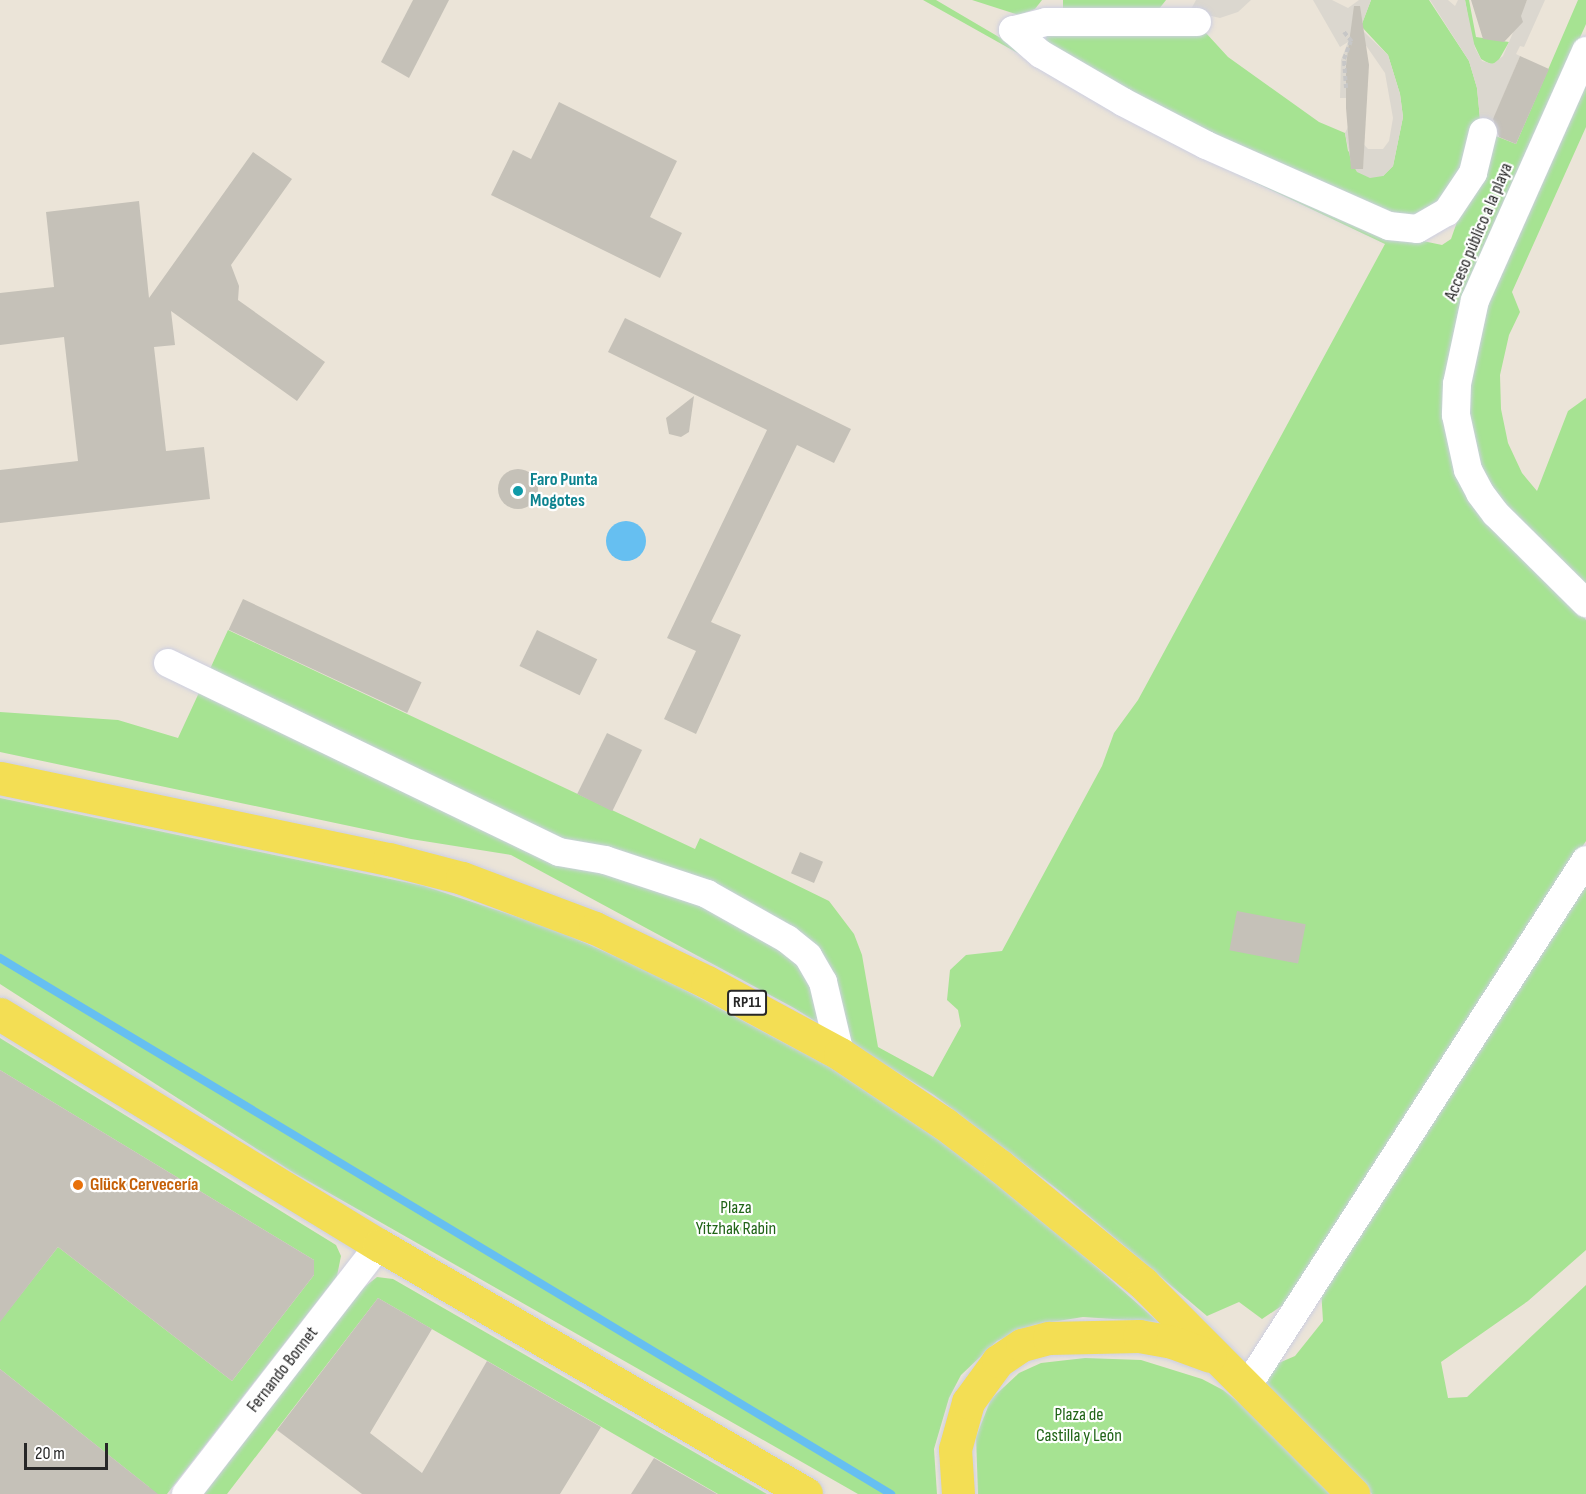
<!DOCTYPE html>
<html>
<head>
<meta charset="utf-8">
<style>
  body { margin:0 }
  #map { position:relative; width:1586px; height:1494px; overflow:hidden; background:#ebe4d8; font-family:"Sofia Sans Condensed",sans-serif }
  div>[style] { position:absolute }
  .green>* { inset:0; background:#a6e392 }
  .plaza>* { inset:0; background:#dbd7cf }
  .water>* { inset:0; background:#66bff1 }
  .round { border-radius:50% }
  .stream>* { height:8px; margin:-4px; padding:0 4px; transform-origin:4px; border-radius:4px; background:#66bff1 }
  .building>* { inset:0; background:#c5c1b8; transform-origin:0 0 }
  .path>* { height:4px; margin-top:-2px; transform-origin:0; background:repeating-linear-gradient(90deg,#c7c7c7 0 4.5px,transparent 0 7.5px) }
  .roads { filter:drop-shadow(0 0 2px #cdcfe1) drop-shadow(0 0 2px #cdcfe1) }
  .minor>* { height:28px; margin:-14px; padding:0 14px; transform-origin:14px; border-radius:14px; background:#fff }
  .major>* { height:33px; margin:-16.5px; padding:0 16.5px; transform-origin:16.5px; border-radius:16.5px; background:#f3de54 }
  .dots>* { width:16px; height:16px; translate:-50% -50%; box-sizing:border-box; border:3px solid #fff; border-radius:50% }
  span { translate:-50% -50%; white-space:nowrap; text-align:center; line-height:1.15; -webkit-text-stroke:4.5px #fff; paint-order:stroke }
  .shield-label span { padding:2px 4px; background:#fff; border:2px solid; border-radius:4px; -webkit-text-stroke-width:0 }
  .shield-label { font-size:16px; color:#272727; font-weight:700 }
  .street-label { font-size:18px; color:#272727 }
  .culture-label { font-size:18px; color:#0d838f; font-weight:700 }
  .left { translate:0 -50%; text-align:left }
  .food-label { font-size:18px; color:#c56008; font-weight:700 }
  .park-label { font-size:18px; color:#206417 }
  .scale { position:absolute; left:24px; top:1443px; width:84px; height:27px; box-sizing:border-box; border:3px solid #272727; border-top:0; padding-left:8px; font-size:18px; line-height:21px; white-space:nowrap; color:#272727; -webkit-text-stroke:4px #fff; paint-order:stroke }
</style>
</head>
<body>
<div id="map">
  <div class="green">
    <i style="clip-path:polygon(923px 0,936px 0,1004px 40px,1404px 237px,1442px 245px,1451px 239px,1488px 133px,1516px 144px,1578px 0,1586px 0,1586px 24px,1475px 275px,1450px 437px,1586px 620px,1586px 841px,1286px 1303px,1262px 1319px,1239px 1302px,1207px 1316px,1057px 1189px,934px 1095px,794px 1008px,511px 855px,411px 839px,0 752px,0 712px,118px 720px,178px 738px,228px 630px,695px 849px,700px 838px,829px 901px,854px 934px,862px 955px,878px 1047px,933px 1077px,961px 1026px,958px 1010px,947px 1000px,950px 970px,966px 955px,1002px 951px,1102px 766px,1114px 733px,1138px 700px,1385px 244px,1218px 165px)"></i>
    <i style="clip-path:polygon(972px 0,1042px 0,1035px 9px,1019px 15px)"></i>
    <i style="clip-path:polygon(1063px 0,1166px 0,1159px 9px,1063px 11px)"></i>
    <i style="clip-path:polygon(1371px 0,1429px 0,1469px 61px,1477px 88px,1480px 119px,1462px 181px,1413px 222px,1208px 140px,1045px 41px,1047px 31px,1206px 33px,1228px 57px,1319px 122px,1345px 133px,1348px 151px,1383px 176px,1393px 166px,1403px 117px,1400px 94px,1388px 55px,1361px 26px)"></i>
    <i style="clip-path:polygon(1465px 0,1469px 0,1476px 37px,1509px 42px,1497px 63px,1490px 64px,1481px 59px,1472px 40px)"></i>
    <i style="clip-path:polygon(1586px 75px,1586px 127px,1512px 292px,1520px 312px,1509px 335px,1500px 375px,1501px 409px,1508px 443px,1522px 473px,1537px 491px,1568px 411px,1586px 398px,1586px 592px,1485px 482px,1466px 412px,1480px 324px)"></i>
    <i style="clip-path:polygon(0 798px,424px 886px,551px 928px,651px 972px,845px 1075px,924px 1126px,1055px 1230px,1158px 1322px,1083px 1317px,1033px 1325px,997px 1341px,961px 1375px,949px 1398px,934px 1449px,937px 1494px,858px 1494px,294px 1173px,0 984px)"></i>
    <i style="clip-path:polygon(1586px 881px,1586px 1250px,1528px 1301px,1441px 1362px,1448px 1398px,1467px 1397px,1586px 1285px,1586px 1494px,1372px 1494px,1255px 1373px,1295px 1356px,1323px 1321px,1321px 1289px)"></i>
    <i style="clip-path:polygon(0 1038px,336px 1245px,341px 1256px,337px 1276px,167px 1494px,143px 1494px,149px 1487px,0 1369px,0 1321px,58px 1247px,232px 1381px,314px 1275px,314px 1260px,0 1070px)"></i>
    <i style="clip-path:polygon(377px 1277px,393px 1279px,767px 1494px,718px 1494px,378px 1298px,227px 1494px,204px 1494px,362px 1289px)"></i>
    <i style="clip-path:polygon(1085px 1358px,1141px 1360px,1202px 1379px,1223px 1390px,1246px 1408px,1330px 1494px,978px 1494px,976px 1437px,991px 1399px,1019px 1373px,1041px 1363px)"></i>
  </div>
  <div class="plaza">
    <i style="clip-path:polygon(1196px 0,1251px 0,1238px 12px,1220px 18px,1190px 11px)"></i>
    <i style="clip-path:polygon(1313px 0,1332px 0,1348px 8px,1359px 0,1371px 0,1362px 24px,1363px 31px,1388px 55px,1400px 94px,1403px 117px,1393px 166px,1383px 176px,1370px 178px,1357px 172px,1351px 162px,1345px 133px,1348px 127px,1368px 149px,1383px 149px,1389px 141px,1393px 118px,1385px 73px,1365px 44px,1346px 65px,1346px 98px,1340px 98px,1341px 60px,1348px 42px,1340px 47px)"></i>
    <i style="clip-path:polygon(1430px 0,1448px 0,1455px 6px,1458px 0,1465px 0,1475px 48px,1482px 61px,1493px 64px,1503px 56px,1527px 0,1545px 0,1524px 47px,1520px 46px,1516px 54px,1520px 56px,1488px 133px,1480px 119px,1477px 88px,1469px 61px)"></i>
  </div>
  <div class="water">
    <i class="round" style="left:606px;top:521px;width:40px;height:40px"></i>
  </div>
  <div class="stream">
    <i style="left:0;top:958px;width:1040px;rotate:31.03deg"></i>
  </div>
  <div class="building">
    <i style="clip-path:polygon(413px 0,449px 0,409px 78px,381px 62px)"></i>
    <i style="clip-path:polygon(1471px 0,1527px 0,1521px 16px,1523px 22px,1504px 42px,1483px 39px)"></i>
    <i style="clip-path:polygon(1354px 6px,1360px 6px,1369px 65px,1363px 169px,1351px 169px,1346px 108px,1346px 65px)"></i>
    <i style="clip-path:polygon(1520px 56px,1549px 69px,1516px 144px,1499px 137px,1493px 119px)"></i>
    <i style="clip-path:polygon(559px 102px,677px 161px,650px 217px,682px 233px,660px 278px,491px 195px,513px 150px,531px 159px)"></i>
    <i style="clip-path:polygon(253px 152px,292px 179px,231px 265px,239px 286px,238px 300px,325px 362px,297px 401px,171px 311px,175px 345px,154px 347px,166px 451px,204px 447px,210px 499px,0 523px,0 470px,78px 461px,64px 337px,0 345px,0 293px,54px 287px,46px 212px,139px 201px,149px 298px)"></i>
    <i style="clip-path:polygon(625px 318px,851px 429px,834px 463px,797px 445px,711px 622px,741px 635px,696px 734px,664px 719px,696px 651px,667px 638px,767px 430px,608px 352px)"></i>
    <i style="clip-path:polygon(694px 396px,689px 432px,681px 437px,669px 434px,666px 418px)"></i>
    <i class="round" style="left:498px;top:469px;width:40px;height:40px"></i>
    <i style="left:243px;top:599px;width:197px;height:34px;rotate:25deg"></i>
    <i style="left:537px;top:630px;width:67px;height:40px;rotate:26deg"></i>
    <i style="left:607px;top:733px;width:39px;height:68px;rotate:26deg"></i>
    <i style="left:800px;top:852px;width:25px;height:23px;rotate:23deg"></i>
    <i style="left:1237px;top:911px;width:70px;height:40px;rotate:11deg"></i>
    <i style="clip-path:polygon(0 1070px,314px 1260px,314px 1275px,232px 1381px,58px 1247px,0 1322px)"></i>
    <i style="clip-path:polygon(378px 1298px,432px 1329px,370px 1433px,422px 1473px,487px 1361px,601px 1427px,560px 1494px,362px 1494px,277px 1430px)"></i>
    <i style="clip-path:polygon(0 1369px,158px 1494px,0 1494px)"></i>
    <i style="clip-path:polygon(654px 1458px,717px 1494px,631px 1494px)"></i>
  </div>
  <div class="path">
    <i style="left:1344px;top:32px;width:14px;rotate:51deg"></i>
    <i style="left:1346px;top:88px;width:29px;rotate:-94deg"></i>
    <i style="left:1344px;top:59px;width:19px;rotate:-69deg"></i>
  </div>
  <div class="roads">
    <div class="minor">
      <i style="left:1197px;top:22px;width:151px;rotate:180deg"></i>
      <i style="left:1046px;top:22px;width:34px;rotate:166deg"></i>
      <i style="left:1013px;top:30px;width:37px;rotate:41deg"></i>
      <i style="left:1041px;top:54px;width:95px;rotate:30.3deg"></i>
      <i style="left:1123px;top:102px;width:93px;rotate:27.4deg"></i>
      <i style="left:1206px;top:145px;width:200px;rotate:23.9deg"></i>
      <i style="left:1389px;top:226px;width:28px;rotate:6deg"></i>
      <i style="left:1417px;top:229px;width:34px;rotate:-30deg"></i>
      <i style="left:1447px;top:212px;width:47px;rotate:-56.3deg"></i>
      <i style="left:1473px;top:173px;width:42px;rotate:-76.3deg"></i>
      <i style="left:1586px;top:51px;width:273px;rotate:114deg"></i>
      <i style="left:1475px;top:300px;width:86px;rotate:102.1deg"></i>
      <i style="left:1457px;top:384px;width:31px;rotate:92deg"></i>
      <i style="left:1456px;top:415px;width:56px;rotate:77.7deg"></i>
      <i style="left:1468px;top:470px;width:26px;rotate:62deg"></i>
      <i style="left:1480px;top:493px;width:26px;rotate:53deg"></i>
      <i style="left:1496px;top:514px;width:127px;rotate:44.7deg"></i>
      <i style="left:168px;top:663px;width:434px;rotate:25.8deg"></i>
      <i style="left:559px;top:852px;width:47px;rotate:9.9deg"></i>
      <i style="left:605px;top:860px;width:108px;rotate:18.4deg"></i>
      <i style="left:707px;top:894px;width:92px;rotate:29.4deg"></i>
      <i style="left:787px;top:939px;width:27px;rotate:39deg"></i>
      <i style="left:808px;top:956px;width:30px;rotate:60deg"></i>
      <i style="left:823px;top:982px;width:74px;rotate:76.7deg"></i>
      <i style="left:1248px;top:1385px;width:624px;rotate:-57.23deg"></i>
      <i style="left:186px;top:1494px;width:315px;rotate:-52.2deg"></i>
    </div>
    <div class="major">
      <i style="left:0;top:778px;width:397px;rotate:11.8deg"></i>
      <i style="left:389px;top:859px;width:75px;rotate:14.6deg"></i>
      <i style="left:462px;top:878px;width:142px;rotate:20.6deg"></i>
      <i style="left:595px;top:928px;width:124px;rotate:25.7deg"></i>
      <i style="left:707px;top:982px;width:151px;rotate:28.4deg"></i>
      <i style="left:840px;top:1054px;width:126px;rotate:33.7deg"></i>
      <i style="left:945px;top:1124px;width:69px;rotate:37.4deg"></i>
      <i style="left:1000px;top:1166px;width:185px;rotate:39.3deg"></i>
      <i style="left:1143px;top:1283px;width:298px;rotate:45.1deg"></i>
      <i style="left:0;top:1014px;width:444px;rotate:31.4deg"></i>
      <i style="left:379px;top:1245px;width:494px;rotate:30.2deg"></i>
      <i style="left:958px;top:1494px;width:45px;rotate:-93.8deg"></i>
      <i style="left:955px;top:1449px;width:49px;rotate:-74.5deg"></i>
      <i style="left:968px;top:1402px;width:51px;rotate:-53.8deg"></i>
      <i style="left:998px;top:1361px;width:29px;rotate:-34deg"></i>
      <i style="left:1022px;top:1345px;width:28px;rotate:-15deg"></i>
      <i style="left:1049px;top:1338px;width:90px;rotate:-1.3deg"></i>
      <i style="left:1139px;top:1336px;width:34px;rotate:10deg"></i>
      <i style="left:1172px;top:1342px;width:40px;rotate:20.2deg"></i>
    </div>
  </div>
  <div class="dots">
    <i style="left:518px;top:491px;background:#0f9aa8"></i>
    <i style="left:78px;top:1185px;background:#e8710a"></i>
  </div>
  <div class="shield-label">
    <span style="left:747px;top:1003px">RP11</span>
  </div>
  <div class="street-label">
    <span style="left:1479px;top:232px;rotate:-67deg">Acceso público a la playa</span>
    <span style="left:283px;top:1370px;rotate:-52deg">Fernando Bonnet</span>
  </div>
  <div class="culture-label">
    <span class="left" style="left:530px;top:491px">Faro Punta<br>Mogotes</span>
  </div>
  <div class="food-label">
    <span class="left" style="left:90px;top:1185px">Glück Cervecería</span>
  </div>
  <div class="park-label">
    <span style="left:736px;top:1219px">Plaza<br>Yitzhak Rabin</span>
    <span style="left:1079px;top:1426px">Plaza de<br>Castilla y León</span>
  </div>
  <div class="scale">20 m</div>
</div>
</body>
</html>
